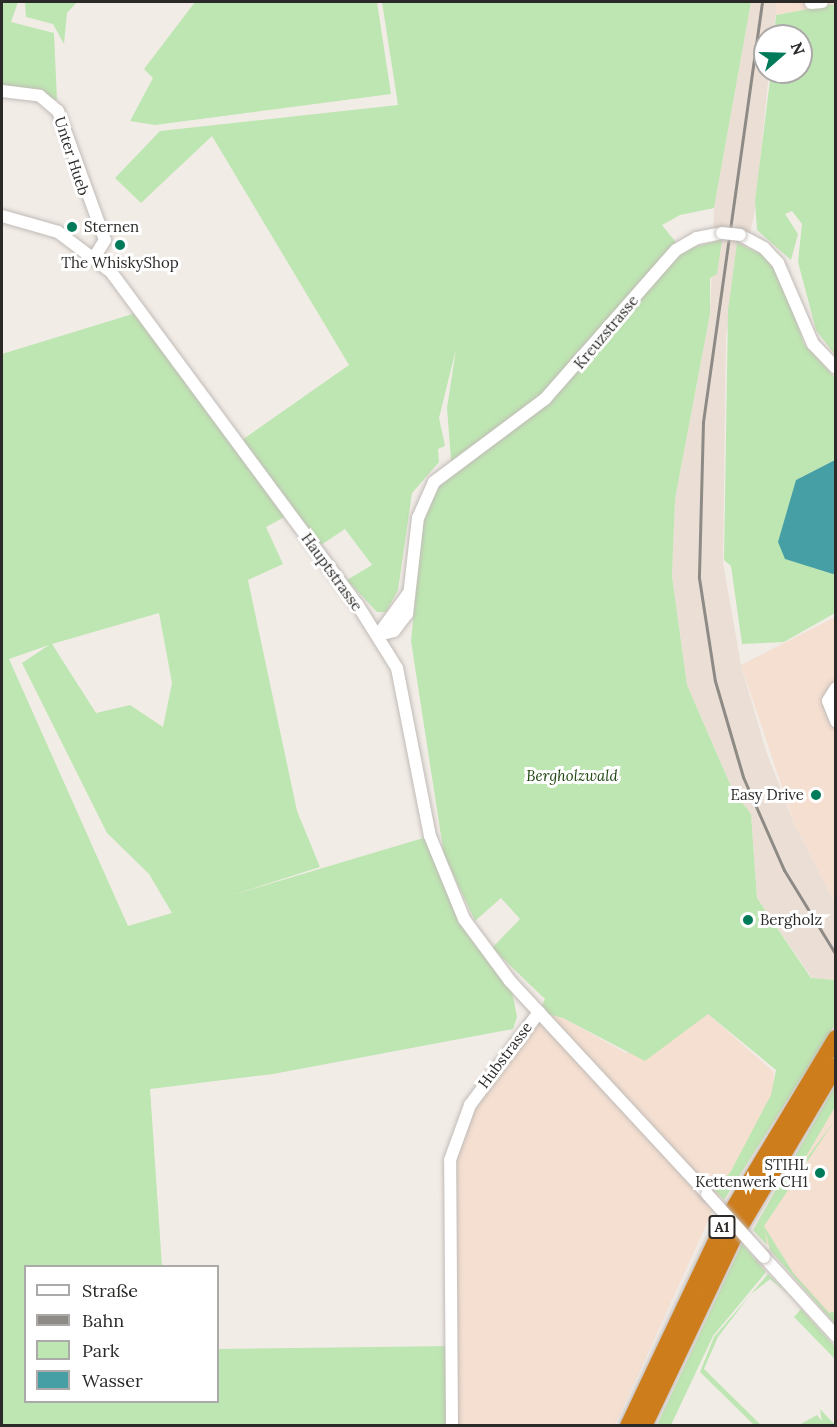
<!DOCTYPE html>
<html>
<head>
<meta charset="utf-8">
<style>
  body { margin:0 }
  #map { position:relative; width:837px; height:1427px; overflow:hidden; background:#f2ece7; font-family:Lora,serif }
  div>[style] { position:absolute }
  .industrial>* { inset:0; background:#f4dfd1 }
  .built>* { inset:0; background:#ebdfd5 }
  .green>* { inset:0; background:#bee6b2 }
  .water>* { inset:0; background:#479fa6 }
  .roads { filter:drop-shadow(0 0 2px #c1bbb7) drop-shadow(0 0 2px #c1bbb7) }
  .minor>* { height:12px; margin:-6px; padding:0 6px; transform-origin:6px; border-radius:6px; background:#fff }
  .highway>* { height:16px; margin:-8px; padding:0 8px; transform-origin:8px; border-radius:8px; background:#cd7d1c }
  .rail>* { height:3px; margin:-1.5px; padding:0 1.5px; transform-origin:1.5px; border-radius:1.5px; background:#8e8a86 }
  .bridges { filter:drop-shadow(0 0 2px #c1bbb7) drop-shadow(0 0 2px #c1bbb7) }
  .minor-bridge>* { height:12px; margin:-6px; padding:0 6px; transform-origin:6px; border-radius:6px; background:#fff }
  .dots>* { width:16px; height:16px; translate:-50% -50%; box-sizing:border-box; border:3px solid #fff; border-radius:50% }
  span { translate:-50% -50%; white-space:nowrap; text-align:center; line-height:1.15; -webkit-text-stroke:6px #fff; paint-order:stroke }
  .shield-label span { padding:2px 4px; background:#fff; border:2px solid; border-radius:4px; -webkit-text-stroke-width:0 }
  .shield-label { font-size:14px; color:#2c2a28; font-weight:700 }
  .street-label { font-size:15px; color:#2c2a28 }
  .poi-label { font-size:15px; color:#2c2a28 }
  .left { translate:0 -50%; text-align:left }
  .right { translate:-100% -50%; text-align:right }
  .park-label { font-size:15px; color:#1e440f; font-style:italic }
  .frame { position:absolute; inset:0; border:3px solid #2c2a28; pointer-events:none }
  .legend { position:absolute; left:24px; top:1265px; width:195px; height:138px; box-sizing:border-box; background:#fff; border:2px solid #abaaa9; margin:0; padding:8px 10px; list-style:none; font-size:18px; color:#2c2a28 }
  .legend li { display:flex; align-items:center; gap:12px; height:30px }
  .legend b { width:30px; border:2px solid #abaaa9 }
  .north { position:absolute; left:753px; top:24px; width:60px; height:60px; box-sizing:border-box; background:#fff; border:2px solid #abaaa9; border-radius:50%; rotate:70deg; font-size:16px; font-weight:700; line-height:24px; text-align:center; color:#2c2a28 }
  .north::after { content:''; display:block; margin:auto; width:21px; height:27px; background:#007b59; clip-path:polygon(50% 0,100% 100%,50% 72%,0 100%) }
</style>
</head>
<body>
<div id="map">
  <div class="industrial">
    <i style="clip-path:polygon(777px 2px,835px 2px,835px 4px,775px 15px)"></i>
    <i style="clip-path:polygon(835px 617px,835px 903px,794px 823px,741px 665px)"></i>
    <i style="clip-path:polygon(539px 1012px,563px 1018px,626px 1053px,708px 1014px,774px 1072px,772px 1099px,730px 1173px,615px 1425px,452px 1426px,449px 1233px,457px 1134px)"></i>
    <i style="clip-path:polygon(835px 1107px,835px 1320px,755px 1231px)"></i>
  </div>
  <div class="built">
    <i style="clip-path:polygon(751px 2px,777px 2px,773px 36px,765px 36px,769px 72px,755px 212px,726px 335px,723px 562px,741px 665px,766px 751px,794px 823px,835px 903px,835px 980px,812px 978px,757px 898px,751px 814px,733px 791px,687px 685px,672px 576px,675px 499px,710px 314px,714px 208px)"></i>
  </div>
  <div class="green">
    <i style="clip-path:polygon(2px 2px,18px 2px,11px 22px,54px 33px,57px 100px,2px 87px)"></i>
    <i style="clip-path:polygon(25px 2px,77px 2px,67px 13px,64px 44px,53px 24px,26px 17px)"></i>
    <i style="clip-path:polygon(195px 2px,377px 2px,391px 94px,155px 125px,130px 121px,153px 78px,144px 69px)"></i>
    <i style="clip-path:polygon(382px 2px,751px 2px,714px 208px,680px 215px,662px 225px,682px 250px,722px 240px,717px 274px,710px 278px,710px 314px,675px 499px,672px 576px,687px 685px,733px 791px,751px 814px,757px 898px,811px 978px,835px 980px,836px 1023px,724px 1200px,713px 1188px,730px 1173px,771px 1095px,776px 1070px,708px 1014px,645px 1061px,563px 1018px,539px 1012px,545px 999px,492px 948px,520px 919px,501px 898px,475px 921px,444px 855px,411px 641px,423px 524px,434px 492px,452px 473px,447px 408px,456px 349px,439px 418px,445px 446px,438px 449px,439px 462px,412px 493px,398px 590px,386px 612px,377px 612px,347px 580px,372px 565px,345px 529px,321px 545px,242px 440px,349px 365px,212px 136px,141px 203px,115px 178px,160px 131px,398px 105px)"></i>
    <i style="clip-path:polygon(835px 4px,835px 355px,816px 330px,798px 262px,802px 224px,792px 211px,785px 214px,798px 234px,791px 260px,757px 230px,755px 201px,771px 72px,801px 72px,801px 36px,774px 36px,776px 15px)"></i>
    <i style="clip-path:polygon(737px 243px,763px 255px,782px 278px,804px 344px,835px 378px,835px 460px,796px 480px,785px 559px,835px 573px,835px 613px,784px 642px,742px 644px,731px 566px,724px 560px,728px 311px)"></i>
    <i style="clip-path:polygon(evenodd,139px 312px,290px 514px,266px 527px,283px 564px,248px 580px,297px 811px,320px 867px,229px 896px,430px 836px,446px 883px,510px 981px,517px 1017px,513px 1029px,273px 1074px,150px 1089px,162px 1266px,26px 1266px,26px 1402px,218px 1402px,218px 1349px,451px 1346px,452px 1425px,2px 1426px,2px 354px,139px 312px,159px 613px,172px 683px,163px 727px,130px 705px,96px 713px,52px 644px,159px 613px,139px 312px,49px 645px,22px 663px,107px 833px,149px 874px,172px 913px,128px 926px,9px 659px,49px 645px)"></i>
    <i style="clip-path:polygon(835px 1086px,835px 1107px,798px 1170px,835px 1120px,764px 1226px,794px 1274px,829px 1313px,835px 1311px,835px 1324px,770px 1250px,765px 1230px,767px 1245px,753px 1230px)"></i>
    <i style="clip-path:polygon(742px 1244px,766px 1272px,713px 1336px,671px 1425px,657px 1425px)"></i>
    <i style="clip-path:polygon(768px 1274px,788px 1294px,770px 1279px,750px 1295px,718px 1337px,704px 1369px,761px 1425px,754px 1425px,700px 1372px,714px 1337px)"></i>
    <i style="clip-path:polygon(801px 1309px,835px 1347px,835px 1359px,794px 1317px)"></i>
    <i style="clip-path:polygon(820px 1409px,835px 1425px,799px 1425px,817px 1415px,822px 1421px)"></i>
  </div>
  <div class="water">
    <i style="clip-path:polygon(835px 460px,836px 573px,833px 574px,785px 559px,778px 542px,796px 480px)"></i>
  </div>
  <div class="roads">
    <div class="minor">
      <i style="left:811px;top:3px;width:11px;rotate:-5deg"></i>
      <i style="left:2px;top:91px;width:38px;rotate:7deg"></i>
      <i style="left:40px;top:96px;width:23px;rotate:40deg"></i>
      <i style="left:58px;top:111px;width:137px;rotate:70deg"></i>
      <i style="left:105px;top:240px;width:19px;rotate:122deg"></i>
      <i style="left:2px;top:216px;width:58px;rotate:15.9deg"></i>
      <i style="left:58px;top:232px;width:66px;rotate:37deg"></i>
      <i style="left:111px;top:272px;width:413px;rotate:53.5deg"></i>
      <i style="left:357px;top:604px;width:75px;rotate:58deg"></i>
      <i style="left:397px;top:668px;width:171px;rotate:78.9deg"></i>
      <i style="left:430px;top:836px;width:90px;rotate:67.7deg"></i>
      <i style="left:464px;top:919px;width:77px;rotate:53.4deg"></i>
      <i style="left:510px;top:981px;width:290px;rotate:47.2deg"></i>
      <i style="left:740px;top:235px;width:27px;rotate:28deg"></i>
      <i style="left:764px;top:248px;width:21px;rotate:47deg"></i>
      <i style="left:778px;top:263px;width:88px;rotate:66.6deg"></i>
      <i style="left:813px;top:344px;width:33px;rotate:46deg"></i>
      <i style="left:378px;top:635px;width:16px;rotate:-14deg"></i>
      <i style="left:394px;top:631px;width:21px;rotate:-53deg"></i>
      <i style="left:407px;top:614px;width:97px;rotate:-83.5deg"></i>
      <i style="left:418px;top:518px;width:39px;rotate:-66deg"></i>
      <i style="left:434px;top:482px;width:139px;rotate:-36.8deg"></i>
      <i style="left:545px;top:399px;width:198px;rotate:-48.7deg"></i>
      <i style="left:676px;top:250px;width:24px;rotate:-30deg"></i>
      <i style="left:697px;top:238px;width:25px;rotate:-11deg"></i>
      <i style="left:378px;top:635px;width:51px;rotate:-53.8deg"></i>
      <i style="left:836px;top:688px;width:15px;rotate:122deg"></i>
      <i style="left:828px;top:701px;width:22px;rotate:68deg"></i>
      <i style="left:764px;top:1257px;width:107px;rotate:47.7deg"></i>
      <i style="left:452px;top:1426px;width:266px;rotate:-90.4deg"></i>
      <i style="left:450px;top:1160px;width:59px;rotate:-70deg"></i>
      <i style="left:470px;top:1105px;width:116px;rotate:-53.4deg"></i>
    </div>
    <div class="highway">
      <i style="left:628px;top:1426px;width:221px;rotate:-64.6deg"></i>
      <i style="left:723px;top:1226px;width:219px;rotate:-59deg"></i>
      <i style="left:644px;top:1426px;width:209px;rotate:-64.5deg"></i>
      <i style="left:734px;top:1237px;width:199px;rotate:-59.2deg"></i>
    </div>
  </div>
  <div class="rail">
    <i style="left:762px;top:2px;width:424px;rotate:98deg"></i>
    <i style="left:703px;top:422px;width:156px;rotate:91.5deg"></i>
    <i style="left:699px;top:578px;width:104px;rotate:81.2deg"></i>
    <i style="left:715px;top:681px;width:100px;rotate:73.7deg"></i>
    <i style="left:743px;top:777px;width:102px;rotate:66.2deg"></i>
    <i style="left:784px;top:870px;width:100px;rotate:58.5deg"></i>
  </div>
  <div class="bridges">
    <div class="minor-bridge">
      <i style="left:722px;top:233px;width:18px;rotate:6deg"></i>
      <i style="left:707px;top:1194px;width:85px;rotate:47.9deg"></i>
    </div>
  </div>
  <div class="dots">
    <i style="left:72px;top:227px;background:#007b59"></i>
    <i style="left:120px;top:245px;background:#007b59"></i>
    <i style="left:816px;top:795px;background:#007b59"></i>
    <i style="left:748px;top:920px;background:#007b59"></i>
    <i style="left:820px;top:1173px;background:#007b59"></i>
  </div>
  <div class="shield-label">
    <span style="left:722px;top:1227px">A1</span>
  </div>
  <div class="street-label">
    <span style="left:72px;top:156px;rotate:72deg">Unter Hueb</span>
    <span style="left:606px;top:332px;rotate:-50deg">Kreuzstrasse</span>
    <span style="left:332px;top:572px;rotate:54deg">Hauptstrasse</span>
    <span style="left:505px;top:1055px;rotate:-53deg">Hubstrasse</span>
  </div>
  <div class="poi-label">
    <span class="left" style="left:84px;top:227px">Sternen</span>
    <span style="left:120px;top:263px">The WhiskyShop</span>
    <span class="right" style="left:804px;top:795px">Easy Drive</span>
    <span class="left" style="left:760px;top:920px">Bergholz</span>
    <span class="right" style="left:808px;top:1173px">STIHL<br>Kettenwerk CH1</span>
  </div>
  <div class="park-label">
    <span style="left:572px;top:776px">Bergholzwald</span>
  </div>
  <div class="frame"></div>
  <ul class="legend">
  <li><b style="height:8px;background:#fff"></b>Straße</li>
  <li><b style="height:8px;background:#8e8a86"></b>Bahn</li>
  <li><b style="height:16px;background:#bee6b2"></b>Park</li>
  <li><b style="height:16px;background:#479fa6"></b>Wasser</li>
  </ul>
  <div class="north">N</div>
</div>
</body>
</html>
